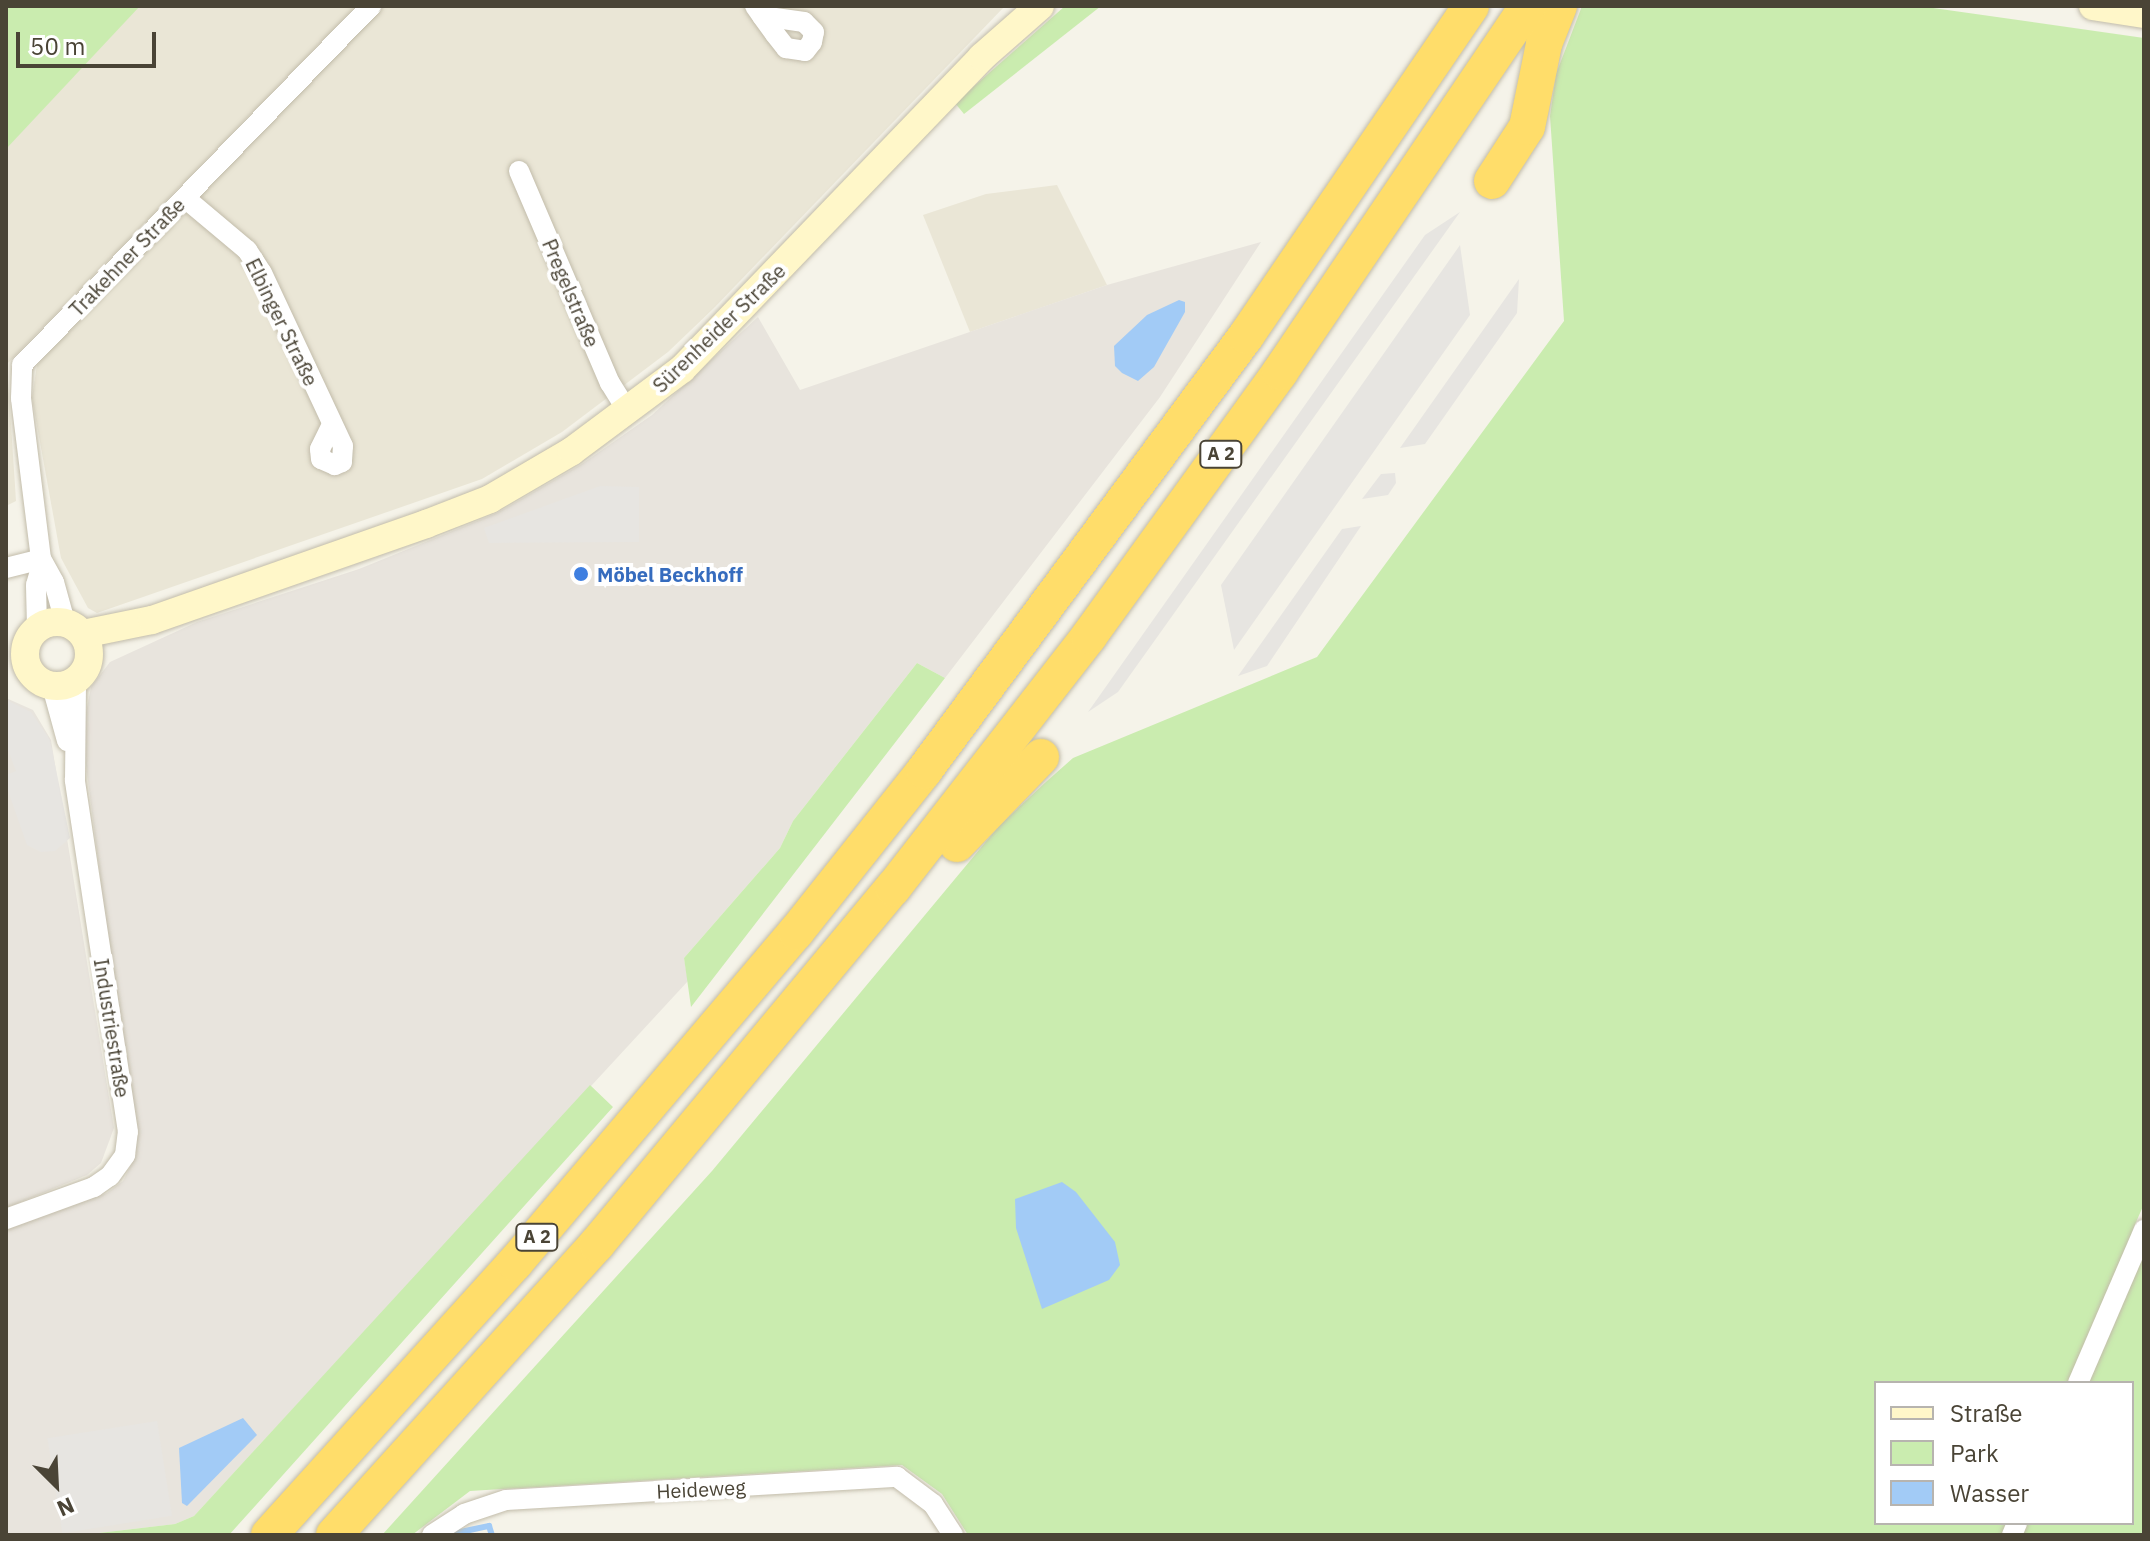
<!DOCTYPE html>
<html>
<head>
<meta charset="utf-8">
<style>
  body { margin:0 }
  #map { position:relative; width:2150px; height:1541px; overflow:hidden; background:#f5f3e9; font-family:"IBM Plex Sans",sans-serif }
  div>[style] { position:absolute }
  .residential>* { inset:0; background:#eae6d6 }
  .industrial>* { inset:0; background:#e8e4dd }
  .green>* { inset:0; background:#caecaf }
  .parking>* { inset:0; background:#e7e5e1; transform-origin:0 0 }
  .water>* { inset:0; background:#a2cbf6 }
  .stream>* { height:6px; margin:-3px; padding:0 3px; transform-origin:3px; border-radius:3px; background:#a2cbf6 }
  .roads { filter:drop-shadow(0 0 2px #c2bcaa) drop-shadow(0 0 2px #c2bcaa) }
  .street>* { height:20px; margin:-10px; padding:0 10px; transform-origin:10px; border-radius:10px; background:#fff }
  .secondary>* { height:28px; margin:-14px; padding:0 14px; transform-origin:14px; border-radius:14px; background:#fff7c9 }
  .secondary>.ring { margin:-14px; padding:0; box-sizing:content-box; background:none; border:28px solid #fff7c9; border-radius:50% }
  .highway>* { height:36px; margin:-18px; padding:0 18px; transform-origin:18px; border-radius:18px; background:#ffdd6a }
  .dots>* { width:22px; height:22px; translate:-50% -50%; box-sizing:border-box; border:4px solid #fff; border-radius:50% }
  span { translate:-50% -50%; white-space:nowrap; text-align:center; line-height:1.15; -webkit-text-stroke:8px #fff; paint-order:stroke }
  .shield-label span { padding:2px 6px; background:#fff; border:2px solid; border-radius:6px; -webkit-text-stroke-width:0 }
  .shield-label { font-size:18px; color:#4a4436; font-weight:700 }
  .street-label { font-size:20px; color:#4a4436 }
  .shop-label { font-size:20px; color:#366cbe; font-weight:700 }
  .left { translate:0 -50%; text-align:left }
  .frame { position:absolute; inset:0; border:8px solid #4a4436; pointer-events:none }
  .legend { position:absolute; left:1874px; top:1381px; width:260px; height:144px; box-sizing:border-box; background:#fff; border:2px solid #b7b4af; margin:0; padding:10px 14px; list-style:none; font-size:24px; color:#4a4436 }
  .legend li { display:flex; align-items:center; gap:16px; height:40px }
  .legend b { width:40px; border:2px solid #b7b4af }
  .north { position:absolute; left:16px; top:1445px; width:80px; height:80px; -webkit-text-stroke:6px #fff; paint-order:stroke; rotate:156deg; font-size:22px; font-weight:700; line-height:32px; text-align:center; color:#4a4436 }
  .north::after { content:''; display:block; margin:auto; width:28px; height:36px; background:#4a4436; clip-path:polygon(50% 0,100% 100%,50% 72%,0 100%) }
  .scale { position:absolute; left:16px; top:32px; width:140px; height:36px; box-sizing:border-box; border:4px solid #4a4436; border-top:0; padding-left:10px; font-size:24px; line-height:28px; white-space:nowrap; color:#4a4436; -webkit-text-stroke:6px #fff; paint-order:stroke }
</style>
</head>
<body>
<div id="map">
  <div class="residential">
    <i style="clip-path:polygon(6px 6px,356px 6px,7px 364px,16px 501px,6px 506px)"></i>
    <i style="clip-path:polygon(384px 6px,1005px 6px,714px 308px,668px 352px,562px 432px,482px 479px,97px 613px,88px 608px,61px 558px,32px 398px,37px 365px)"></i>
    <i style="clip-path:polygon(1057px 185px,1107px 285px,970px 332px,923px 215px,986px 194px)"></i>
  </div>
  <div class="industrial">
    <i style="clip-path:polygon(1261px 242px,1160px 397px,945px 678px,917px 663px,793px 821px,780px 848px,684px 958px,688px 981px,194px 1516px,175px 1524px,82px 1535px,6px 1535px,6px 1230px,107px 1193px,123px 1181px,136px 1155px,82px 734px,91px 687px,110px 662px,197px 622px,359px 569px,497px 513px,582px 464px,652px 415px,758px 317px,800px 390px,1107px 285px)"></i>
    <i style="clip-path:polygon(6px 698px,33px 710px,51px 740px,114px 1128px,101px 1163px,87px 1175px,6px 1208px)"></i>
  </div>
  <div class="green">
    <i style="clip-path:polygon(6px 6px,140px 6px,6px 149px)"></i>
    <i style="clip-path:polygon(1065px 6px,1101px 6px,964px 114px,955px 103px)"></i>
    <i style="clip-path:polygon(evenodd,1582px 6px,1919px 6px,2144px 38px,2144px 1204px,2133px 1229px,2144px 1240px,2144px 1535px,968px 1535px,942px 1494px,902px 1465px,470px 1491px,412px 1535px,382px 1535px,712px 1171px,999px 826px,1047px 781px,1073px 758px,1317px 657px,1564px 321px,1550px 116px,1556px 74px,1582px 6px,1876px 1383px,2132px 1383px,2132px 1523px,1876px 1523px,1876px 1383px)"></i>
    <i style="clip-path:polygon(917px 663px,945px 678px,691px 1007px,684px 958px,780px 848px,793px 821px)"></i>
    <i style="clip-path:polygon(590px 1085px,613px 1107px,229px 1535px,82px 1535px,175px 1524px,194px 1516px)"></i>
  </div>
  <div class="parking">
    <i style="clip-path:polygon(1460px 212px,1118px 692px,1088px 712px,1425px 235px)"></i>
    <i style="clip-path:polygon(1460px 245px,1470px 315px,1234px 650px,1221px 585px)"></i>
    <i style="clip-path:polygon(1519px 279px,1517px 313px,1425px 444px,1400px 448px)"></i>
    <i style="clip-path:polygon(1395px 473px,1396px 483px,1388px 495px,1362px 499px,1381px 474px)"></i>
    <i style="clip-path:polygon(600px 486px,639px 487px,639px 542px,489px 543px,484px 528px)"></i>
    <i style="clip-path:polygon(1361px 526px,1267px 666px,1238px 676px,1342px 529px)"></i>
    <i style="clip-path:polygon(6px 700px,31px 712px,50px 740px,70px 838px,55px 851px,41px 852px,27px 845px,6px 785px,6px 775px,16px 771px,6px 745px)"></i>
    <i style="left:157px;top:1421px;width:96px;height:111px;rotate:81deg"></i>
  </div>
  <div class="water">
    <i style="clip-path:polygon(1179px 300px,1185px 302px,1185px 312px,1154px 367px,1138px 381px,1122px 373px,1115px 366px,1114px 346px,1147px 315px)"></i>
    <i style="clip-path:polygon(1062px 1182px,1076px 1192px,1115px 1242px,1120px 1265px,1109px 1280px,1042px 1309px,1016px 1228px,1015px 1199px)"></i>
    <i style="clip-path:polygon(243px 1418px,257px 1435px,187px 1506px,182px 1503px,179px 1448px)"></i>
  </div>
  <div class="stream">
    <i style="left:451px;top:1534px;width:39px;rotate:-12deg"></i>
    <i style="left:489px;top:1526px;width:9px;rotate:72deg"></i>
  </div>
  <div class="roads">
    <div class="street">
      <i style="left:755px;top:6px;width:12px;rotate:55deg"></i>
      <i style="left:762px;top:16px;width:22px;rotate:54deg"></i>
      <i style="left:775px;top:34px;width:18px;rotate:52deg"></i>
      <i style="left:786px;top:48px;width:19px;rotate:9deg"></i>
      <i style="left:805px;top:51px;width:11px;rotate:-52deg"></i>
      <i style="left:812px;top:42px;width:10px;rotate:-79deg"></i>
      <i style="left:814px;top:32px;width:14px;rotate:-135deg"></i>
      <i style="left:804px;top:22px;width:42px;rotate:-171.9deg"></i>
      <i style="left:519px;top:171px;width:231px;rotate:66.8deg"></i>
      <i style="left:610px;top:383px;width:34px;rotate:58deg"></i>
      <i style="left:185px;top:198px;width:81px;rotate:40deg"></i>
      <i style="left:247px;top:250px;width:27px;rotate:57deg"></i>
      <i style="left:262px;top:273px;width:191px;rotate:64.9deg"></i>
      <i style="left:343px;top:446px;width:16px;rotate:94deg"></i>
      <i style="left:342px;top:462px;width:8px;rotate:157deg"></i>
      <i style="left:335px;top:465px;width:15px;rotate:-157deg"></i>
      <i style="left:321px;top:459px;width:10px;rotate:-96deg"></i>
      <i style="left:320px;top:449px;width:28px;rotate:-64deg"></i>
      <i style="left:6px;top:568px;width:36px;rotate:-14deg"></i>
      <i style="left:65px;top:622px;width:41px;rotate:-105.4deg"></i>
      <i style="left:54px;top:582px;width:26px;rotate:-119deg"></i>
      <i style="left:41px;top:559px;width:162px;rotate:-97.1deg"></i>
      <i style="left:21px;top:398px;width:33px;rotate:-88deg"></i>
      <i style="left:22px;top:365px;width:501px;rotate:-45.81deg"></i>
      <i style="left:37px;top:627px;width:42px;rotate:-91.4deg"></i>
      <i style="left:36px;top:585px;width:22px;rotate:-74deg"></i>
      <i style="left:52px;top:686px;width:57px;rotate:74.7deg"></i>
      <i style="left:6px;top:1219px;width:94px;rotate:-20deg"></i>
      <i style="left:94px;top:1187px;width:19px;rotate:-35deg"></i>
      <i style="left:110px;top:1176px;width:26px;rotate:-54deg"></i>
      <i style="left:125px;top:1155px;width:23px;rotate:-83deg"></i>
      <i style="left:128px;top:1132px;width:356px;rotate:-98.6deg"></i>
      <i style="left:75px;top:780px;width:100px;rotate:-89.4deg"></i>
      <i style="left:2078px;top:1383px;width:167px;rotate:-66.7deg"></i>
      <i style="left:432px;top:1535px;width:38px;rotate:-33deg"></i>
      <i style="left:464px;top:1514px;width:44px;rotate:-18.4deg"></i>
      <i style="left:506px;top:1500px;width:392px;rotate:-3.4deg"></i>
      <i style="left:897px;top:1477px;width:45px;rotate:36.9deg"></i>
      <i style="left:933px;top:1504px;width:37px;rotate:57deg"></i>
      <i style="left:2012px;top:1535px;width:13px;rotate:-67deg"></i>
    </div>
    <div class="secondary">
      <i style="left:2093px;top:6px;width:52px;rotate:8.9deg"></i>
      <i class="ring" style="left:25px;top:622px;width:36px;height:36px"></i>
      <i style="left:83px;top:634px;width:70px;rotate:-11.5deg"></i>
      <i style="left:152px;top:620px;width:290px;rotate:-19.3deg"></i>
      <i style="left:426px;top:524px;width:69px;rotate:-21.3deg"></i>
      <i style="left:490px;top:499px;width:95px;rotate:-30.3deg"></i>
      <i style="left:572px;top:451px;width:137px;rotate:-36.7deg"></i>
      <i style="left:682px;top:369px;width:433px;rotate:-46.1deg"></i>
      <i style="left:982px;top:57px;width:77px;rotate:-41.3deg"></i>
    </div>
    <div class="highway">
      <i style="left:1492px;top:181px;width:64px;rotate:-57.1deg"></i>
      <i style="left:1527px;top:127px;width:85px;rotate:-78.4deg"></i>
      <i style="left:1544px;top:44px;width:41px;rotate:-68.5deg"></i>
      <i style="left:957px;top:844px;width:121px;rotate:-46deg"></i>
      <i style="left:269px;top:1535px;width:367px;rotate:-47.9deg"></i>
      <i style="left:515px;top:1263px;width:434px;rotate:-49.7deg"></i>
      <i style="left:796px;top:932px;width:206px;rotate:-51.5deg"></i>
      <i style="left:924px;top:771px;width:541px;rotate:-53.49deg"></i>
      <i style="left:1246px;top:336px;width:399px;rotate:-55.7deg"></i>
      <i style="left:334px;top:1535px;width:392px;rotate:-47.9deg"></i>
      <i style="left:597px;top:1244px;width:463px;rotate:-50.3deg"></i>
      <i style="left:893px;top:888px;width:319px;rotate:-52.1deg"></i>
      <i style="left:1089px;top:636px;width:326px;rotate:-54.1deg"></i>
      <i style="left:1280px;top:372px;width:442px;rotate:-55.9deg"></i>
    </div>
  </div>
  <div class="dots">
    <i style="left:581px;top:574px;background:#3f7fe0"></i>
  </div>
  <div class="shield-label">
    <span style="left:1221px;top:454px">A 2</span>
    <span style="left:537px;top:1237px">A 2</span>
  </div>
  <div class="street-label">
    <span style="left:127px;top:257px;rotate:-46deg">Trakehner Straße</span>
    <span style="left:571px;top:293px;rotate:67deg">Pregelstraße</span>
    <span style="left:282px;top:322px;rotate:64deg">Elbinger Straße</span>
    <span style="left:719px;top:328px;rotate:-44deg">Sürenheider Straße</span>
    <span style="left:112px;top:1028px;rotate:81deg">Industriestraße</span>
    <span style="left:701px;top:1489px;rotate:-3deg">Heideweg</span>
  </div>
  <div class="shop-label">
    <span class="left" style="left:597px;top:574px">Möbel Beckhoff</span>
  </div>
  <div class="frame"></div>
  <ul class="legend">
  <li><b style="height:10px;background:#fff7c9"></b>Straße</li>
  <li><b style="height:22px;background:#caecaf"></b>Park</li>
  <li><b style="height:22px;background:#a2cbf6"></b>Wasser</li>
  </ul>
  <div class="north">N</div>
  <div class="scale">50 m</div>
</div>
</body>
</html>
